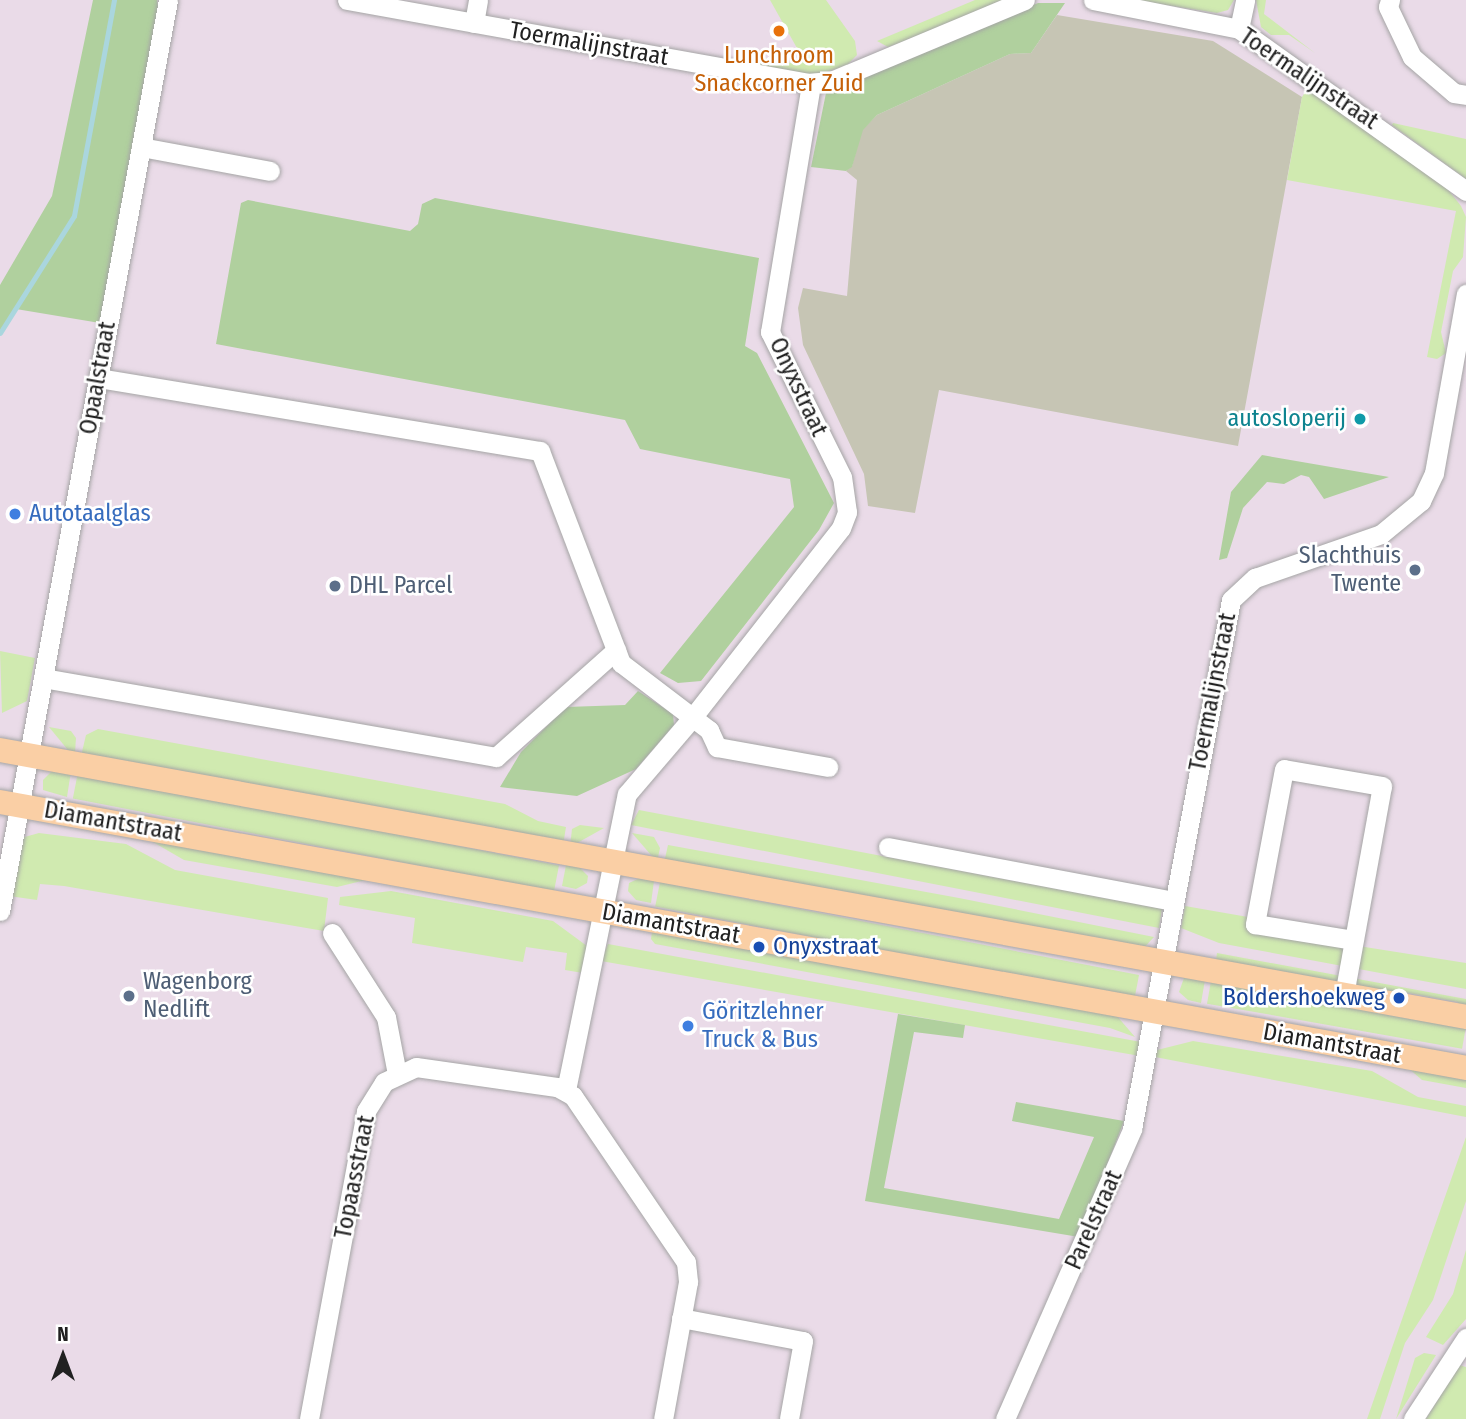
<!DOCTYPE html>
<html>
<head>
<meta charset="utf-8">
<style>
  body { margin:0 }
  #map { position:relative; width:1466px; height:1419px; overflow:hidden; background:#f1eee8; font-family:"Fira Sans Condensed",sans-serif }
  div>[style] { position:absolute }
  .industrial>* { inset:0; background:#eadbe8 }
  .construction>* { inset:0; background:#c6c5b4 }
  .grass>* { inset:0; background:#d0eab0; transform-origin:0 0 }
  .forest>* { inset:0; background:#b0d09e }
  .stream>* { height:4.5px; margin:-2.25px; padding:0 2.25px; transform-origin:2.25px; border-radius:2.25px; background:#aad6de }
  .roads { filter:drop-shadow(0 0 2px #a5a5a5) drop-shadow(0 0 2px #a5a5a5) }
  .minor>* { height:19px; margin:-9.5px; padding:0 9.5px; transform-origin:9.5px; border-radius:9.5px; background:#fff }
  .major>* { height:24px; margin:-12px; padding:0 12px; transform-origin:12px; border-radius:12px; background:#facfa5 }
  .dots>* { width:19px; height:19px; translate:-50% -50%; box-sizing:border-box; border:4px solid #fff; border-radius:50% }
  span { translate:-50% -50%; white-space:nowrap; text-align:center; line-height:1.15; -webkit-text-stroke:5px #fff; paint-order:stroke }
  .street-label { font-size:24px; color:#212121 }
  .food-label { font-size:24px; color:#c56008 }
  .culture-label { font-size:24px; color:#0d838f }
  .right { translate:-100% -50%; text-align:right }
  .shop-label { font-size:24px; color:#366cbe }
  .left { translate:0 -50%; text-align:left }
  .service-label { font-size:24px; color:#4e5e75 }
  .transit-label { font-size:24px; color:#164399 }
  .north { position:absolute; left:28px; top:1321px; width:70px; height:70px; -webkit-text-stroke:5px #fff; paint-order:stroke; rotate:0deg; font-size:19px; font-weight:700; line-height:28px; text-align:center; color:#212121 }
  .north::after { content:''; display:block; margin:auto; width:24px; height:32px; background:#212121; clip-path:polygon(50% 0,100% 100%,50% 72%,0 100%) }
</style>
</head>
<body>
<div id="map">
  <div class="industrial">
    <i style="clip-path:polygon(0 0,1466px 0,1466px 1391px,1448px 1419px,0 1419px)"></i>
  </div>
  <div class="construction">
    <i style="clip-path:polygon(1057px 15px,1213px 41px,1302px 97px,1238px 446px,939px 390px,915px 513px,868px 506px,864px 474px,803px 345px,798px 308px,803px 288px,847px 296px,857px 180px,846px 171px,852px 166px,862px 130px,877px 115px,1010px 54px,1031px 53px)"></i>
  </div>
  <div class="grass">
    <i style="clip-path:polygon(770px 0,826px 0,855px 41px,857px 55px,847px 65px,812px 77px,751px 65px,747px 55px,797px 64px,802px 57px)"></i>
    <i style="clip-path:polygon(975px 0,1018px 0,888px 47px,877px 41px)"></i>
    <i style="clip-path:polygon(1134px 0,1234px 0,1228px 10px,1217px 13px)"></i>
    <i style="clip-path:polygon(1256px 0,1266px 0,1264px 14px,1315px 53px,1289px 35px,1271px 35px,1261px 27px)"></i>
    <i style="clip-path:polygon(1308px 88px,1446px 187px,1461px 206px,1466px 217px,1463px 257px,1453px 271px,1441px 332px,1446px 353px,1437px 359px,1427px 357px,1456px 211px,1287px 180px,1302px 97px)"></i>
    <i style="clip-path:polygon(1393px 123px,1466px 139px,1466px 179px,1392px 125px)"></i>
    <i style="clip-path:polygon(0 651px,35px 658px,27px 701px,2px 713px)"></i>
    <i style="clip-path:polygon(49px 727px,71px 731px,76px 738px,75px 752px,72px 755px)"></i>
    <i style="clip-path:polygon(98px 729px,505px 804px,538px 821px,566px 827px,563px 845px,81px 756px,86px 735px)"></i>
    <i style="clip-path:polygon(55px 768px,71px 771px,67px 797px,43px 790px,43px 780px)"></i>
    <i style="left:78px;top:772px;width:490px;height:27px;rotate:11deg"></i>
    <i style="clip-path:polygon(639px 810px,1162px 909px,1159px 928px,631px 825px)"></i>
    <i style="clip-path:polygon(580px 825px,604px 828px,570px 847px,572px 829px)"></i>
    <i style="clip-path:polygon(127px 827px,382px 876px,337px 887px,184px 860px)"></i>
    <i style="clip-path:polygon(39px 833px,126px 844px,175px 870px,328px 898px,324px 931px,64px 886px,40px 884px,37px 900px,9px 896px,21px 838px)"></i>
    <i style="clip-path:polygon(632px 833px,654px 837px,660px 848px,657px 862px)"></i>
    <i style="clip-path:polygon(668px 845px,959px 898px,1154px 937px,1140px 952px,664px 863px)"></i>
    <i style="clip-path:polygon(566px 865px,579px 867px,588px 876px,587px 883px,576px 889px,562px 886px)"></i>
    <i style="clip-path:polygon(640px 878px,654px 881px,651px 903px,636px 900px,628px 891px,629px 883px)"></i>
    <i style="left:660px;top:882px;width:488px;height:25px;rotate:11deg"></i>
    <i style="clip-path:polygon(391px 891px,553px 921px,587px 946px,583px 973px,565px 970px,567px 953px,526px 947px,523px 962px,412px 943px,415px 918px,339px 905px,340px 897px)"></i>
    <i style="clip-path:polygon(1185px 906px,1248px 917px,1251px 929px,1466px 963px,1466px 989px,1219px 943px,1181px 928px)"></i>
    <i style="clip-path:polygon(653px 925px,1111px 1009px,1135px 1037px,1110px 1028px,655px 944px,651px 939px)"></i>
    <i style="clip-path:polygon(608px 944px,1141px 1042px,1140px 1056px,601px 961px)"></i>
    <i style="clip-path:polygon(1217px 953px,1466px 999px,1466px 1011px,1457px 1009px,1458px 1002px,1398px 991px,1396px 999px,1216px 960px)"></i>
    <i style="clip-path:polygon(1184px 978px,1205px 980px,1201px 1003px,1188px 1000px,1179px 992px)"></i>
    <i style="left:1211px;top:981px;width:259px;height:23px;rotate:10deg"></i>
    <i style="clip-path:polygon(1193px 1041px,1372px 1071px,1418px 1097px,1466px 1106px,1466px 1117px,1155px 1057px,1157px 1050px)"></i>
    <i style="clip-path:polygon(1399px 1060px,1466px 1072px,1466px 1088px,1422px 1080px)"></i>
    <i style="clip-path:polygon(1466px 1137px,1466px 1201px,1433px 1300px,1405px 1343px,1380px 1419px,1367px 1419px)"></i>
    <i style="clip-path:polygon(1466px 1250px,1466px 1319px,1443px 1345px,1426px 1337px,1453px 1294px)"></i>
    <i style="clip-path:polygon(1424px 1353px,1436px 1355px,1396px 1419px,1415px 1358px)"></i>
    <i style="clip-path:polygon(1459px 1365px,1466px 1367px,1466px 1419px,1426px 1419px)"></i>
  </div>
  <div class="forest">
    <i style="clip-path:polygon(93px 0,157px 0,158px 6px,100px 323px,16px 309px,0 333px,0 285px,52px 196px)"></i>
    <i style="clip-path:polygon(1038px 3px,1065px 3px,1031px 53px,1010px 54px,877px 115px,863px 130px,852px 167px,846px 171px,811px 167px,826px 93px)"></i>
    <i style="clip-path:polygon(435px 198px,759px 258px,745px 346px,757px 353px,834px 503px,819px 530px,701px 681px,678px 683px,660px 673px,794px 507px,790px 479px,640px 449px,625px 420px,216px 344px,241px 203px,248px 200px,410px 231px,418px 224px,422px 204px)"></i>
    <i style="clip-path:polygon(1262px 455px,1389px 477px,1324px 499px,1309px 477px,1301px 475px,1284px 484px,1267px 482px,1243px 508px,1227px 558px,1219px 560px,1231px 492px)"></i>
    <i style="clip-path:polygon(638px 691px,673px 714px,674px 725px,636px 769px,577px 796px,500px 787px,521px 752px,566px 707px,625px 705px)"></i>
    <i style="clip-path:polygon(898px 1014px,965px 1025px,963px 1038px,914px 1032px,884px 1188px,1059px 1219px,1094px 1137px,1012px 1121px,1016px 1102px,1124px 1121px,1079px 1237px,865px 1201px)"></i>
  </div>
  <div class="stream">
    <i style="left:0;top:333px;width:138px;rotate:-57.7deg"></i>
    <i style="left:74px;top:216px;width:220px;rotate:-79.5deg"></i>
  </div>
  <div class="roads">
    <div class="minor">
      <i style="left:347px;top:0;width:467px;rotate:10.2deg"></i>
      <i style="left:807px;top:83px;width:24px;rotate:-5deg"></i>
      <i style="left:831px;top:81px;width:210px;rotate:-22.7deg"></i>
      <i style="left:1093px;top:0;width:149px;rotate:11.2deg"></i>
      <i style="left:1239px;top:29px;width:279px;rotate:35.5deg"></i>
      <i style="left:1390px;top:0;width:7px;rotate:106deg"></i>
      <i style="left:1388px;top:7px;width:55px;rotate:64.4deg"></i>
      <i style="left:1412px;top:57px;width:55px;rotate:40.6deg"></i>
      <i style="left:1454px;top:93px;width:12px;rotate:9deg"></i>
      <i style="left:474px;top:23px;width:23px;rotate:-80deg"></i>
      <i style="left:1239px;top:29px;width:30px;rotate:-78deg"></i>
      <i style="left:141px;top:147px;width:131px;rotate:10.5deg"></i>
      <i style="left:98px;top:378px;width:448px;rotate:9.4deg"></i>
      <i style="left:540px;top:451px;width:227px;rotate:69.1deg"></i>
      <i style="left:621px;top:663px;width:111px;rotate:37.3deg"></i>
      <i style="left:709px;top:730px;width:19px;rotate:65deg"></i>
      <i style="left:717px;top:747px;width:113px;rotate:10.2deg"></i>
      <i style="left:43px;top:678px;width:460px;rotate:9.9deg"></i>
      <i style="left:496px;top:757px;width:161px;rotate:-41.7deg"></i>
      <i style="left:888px;top:847px;width:291px;rotate:10.7deg"></i>
      <i style="left:0;top:911px;width:926px;rotate:-79.55deg"></i>
      <i style="left:332px;top:933px;width:100px;rotate:57.3deg"></i>
      <i style="left:386px;top:1017px;width:58px;rotate:79.1deg"></i>
      <i style="left:1344px;top:995px;width:212px;rotate:-79.7deg"></i>
      <i style="left:1382px;top:786px;width:99px;rotate:-170.2deg"></i>
      <i style="left:1284px;top:769px;width:158px;rotate:100.6deg"></i>
      <i style="left:1255px;top:924px;width:99px;rotate:9.3deg"></i>
      <i style="left:566px;top:1090px;width:302px;rotate:-78.4deg"></i>
      <i style="left:627px;top:794px;width:100px;rotate:-49.5deg"></i>
      <i style="left:692px;top:718px;width:241px;rotate:-51.9deg"></i>
      <i style="left:841px;top:528px;width:17px;rotate:-69deg"></i>
      <i style="left:847px;top:512px;width:35px;rotate:-98deg"></i>
      <i style="left:842px;top:477px;width:162px;rotate:-116.4deg"></i>
      <i style="left:770px;top:332px;width:252px;rotate:-80.6deg"></i>
      <i style="left:681px;top:1318px;width:124px;rotate:10.7deg"></i>
      <i style="left:803px;top:1341px;width:79px;rotate:100.2deg"></i>
      <i style="left:309px;top:1419px;width:313px;rotate:-79.5deg"></i>
      <i style="left:366px;top:1111px;width:34px;rotate:-58deg"></i>
      <i style="left:384px;top:1082px;width:35px;rotate:-25deg"></i>
      <i style="left:416px;top:1067px;width:142px;rotate:8.1deg"></i>
      <i style="left:557px;top:1087px;width:18px;rotate:29deg"></i>
      <i style="left:573px;top:1096px;width:201px;rotate:55.8deg"></i>
      <i style="left:686px;top:1262px;width:20px;rotate:84deg"></i>
      <i style="left:688px;top:1282px;width:139px;rotate:100.3deg"></i>
      <i style="left:1005px;top:1419px;width:317px;rotate:-66.3deg"></i>
      <i style="left:1132px;top:1129px;width:538px;rotate:-79.4deg"></i>
      <i style="left:1231px;top:600px;width:33px;rotate:-43deg"></i>
      <i style="left:1255px;top:578px;width:133px;rotate:-19.2deg"></i>
      <i style="left:1381px;top:534px;width:52px;rotate:-39.5deg"></i>
      <i style="left:1421px;top:501px;width:31px;rotate:-65deg"></i>
      <i style="left:1434px;top:473px;width:182px;rotate:-79.9deg"></i>
      <i style="left:1413px;top:1419px;width:97px;rotate:-56.8deg"></i>
    </div>
    <div class="major">
      <i style="left:0;top:750px;width:1490px;rotate:10.32deg"></i>
      <i style="left:0;top:802px;width:1490px;rotate:10.28deg"></i>
    </div>
  </div>
  <div class="dots">
    <i style="left:779px;top:31px;background:#e8710a"></i>
    <i style="left:1360px;top:419px;background:#0f9aa8"></i>
    <i style="left:15px;top:514px;background:#3f7fe0"></i>
    <i style="left:1415px;top:570px;background:#5c6f8a"></i>
    <i style="left:335px;top:586px;background:#5c6f8a"></i>
    <i style="left:759px;top:947px;background:#1a4fb4"></i>
    <i style="left:129px;top:996px;background:#5c6f8a"></i>
    <i style="left:1399px;top:998px;background:#1a4fb4"></i>
    <i style="left:688px;top:1026px;background:#3f7fe0"></i>
  </div>
  <div class="street-label">
    <span style="left:589px;top:44px;rotate:10deg">Toermalijnstraat</span>
    <span style="left:1309px;top:79px;rotate:34deg">Toermalijnstraat</span>
    <span style="left:98px;top:378px;rotate:-80deg">Opaalstraat</span>
    <span style="left:798px;top:387px;rotate:65deg">Onyxstraat</span>
    <span style="left:1213px;top:692px;rotate:-79deg">Toermalijnstraat</span>
    <span style="left:113px;top:822px;rotate:10deg">Diamantstraat</span>
    <span style="left:671px;top:924px;rotate:10deg">Diamantstraat</span>
    <span style="left:1332px;top:1044px;rotate:10deg">Diamantstraat</span>
    <span style="left:355px;top:1177px;rotate:-79deg">Topaasstraat</span>
    <span style="left:1094px;top:1220px;rotate:-66deg">Parelstraat</span>
  </div>
  <div class="food-label">
    <span style="left:779px;top:70px">Lunchroom<br>Snackcorner Zuid</span>
  </div>
  <div class="culture-label">
    <span class="right" style="left:1346px;top:419px">autosloperij</span>
  </div>
  <div class="shop-label">
    <span class="left" style="left:29px;top:514px">Autotaalglas</span>
    <span class="left" style="left:702px;top:1026px">Göritzlehner<br>Truck &amp; Bus</span>
  </div>
  <div class="service-label">
    <span class="right" style="left:1401px;top:570px">Slachthuis<br>Twente</span>
    <span class="left" style="left:349px;top:586px">DHL Parcel</span>
    <span class="left" style="left:143px;top:996px">Wagenborg<br>Nedlift</span>
  </div>
  <div class="transit-label">
    <span class="left" style="left:773px;top:947px">Onyxstraat</span>
    <span class="right" style="left:1385px;top:998px">Boldershoekweg</span>
  </div>
  <div class="north">N</div>
</div>
</body>
</html>
